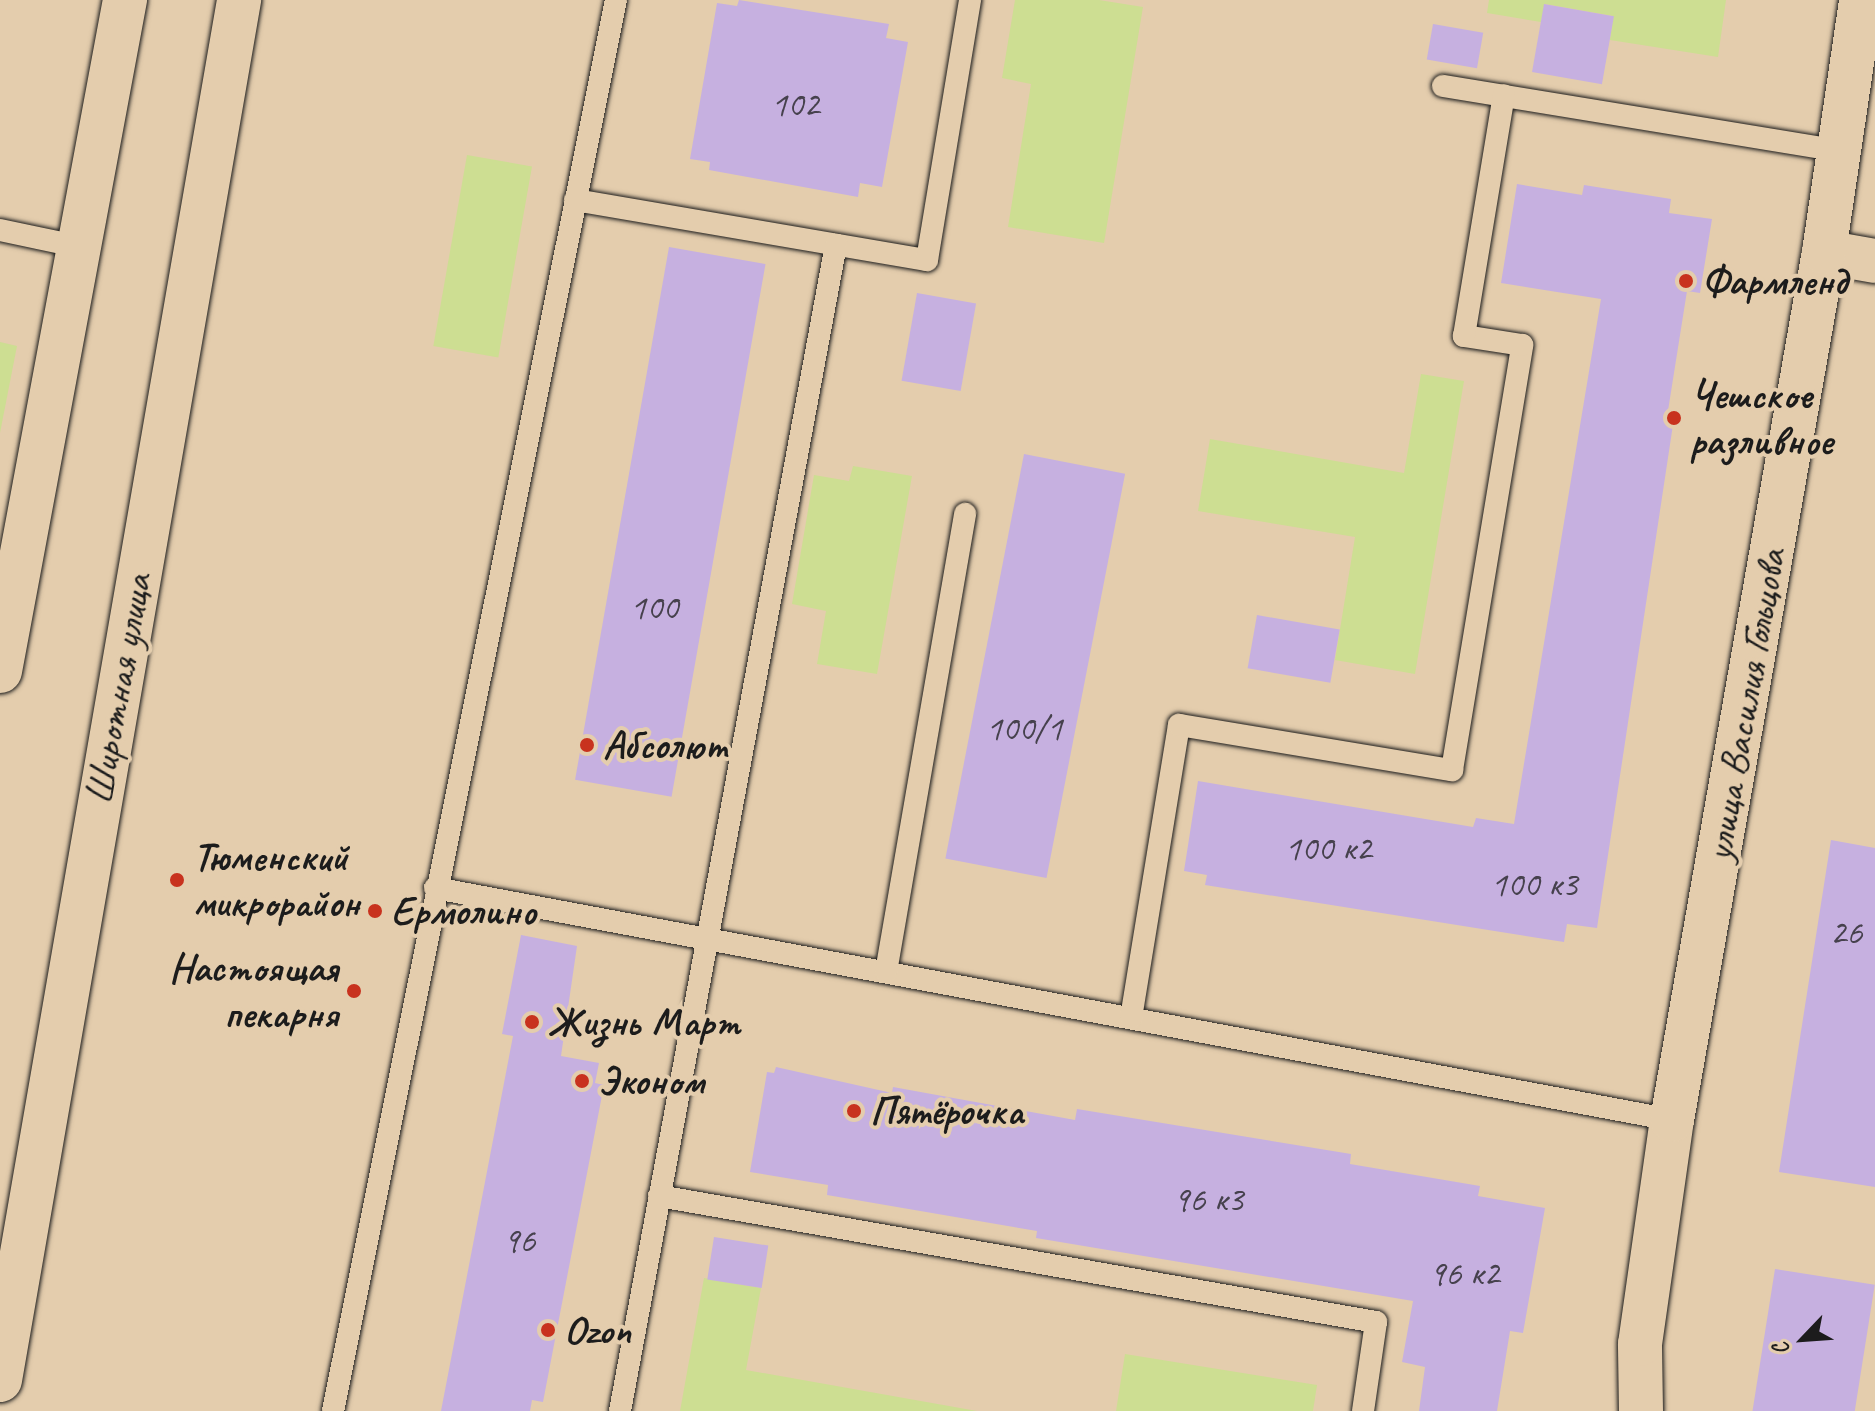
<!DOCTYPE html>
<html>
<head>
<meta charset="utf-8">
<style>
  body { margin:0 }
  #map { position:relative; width:1875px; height:1411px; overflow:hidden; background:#e4cdad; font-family:Caveat,sans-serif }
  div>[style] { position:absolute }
  .green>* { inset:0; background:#cdde92; transform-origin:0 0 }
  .building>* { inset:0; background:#c6b0e0; transform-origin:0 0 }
  .roads { filter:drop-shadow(0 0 2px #1c1c1c) drop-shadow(0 0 2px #1c1c1c) }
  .lane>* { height:22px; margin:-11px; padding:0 11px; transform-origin:11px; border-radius:11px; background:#e4cdad }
  .street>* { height:44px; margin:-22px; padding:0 22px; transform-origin:22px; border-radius:22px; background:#e4cdad }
  .secondary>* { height:44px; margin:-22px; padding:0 22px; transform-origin:22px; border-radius:22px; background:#e4cdad }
  .dots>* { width:22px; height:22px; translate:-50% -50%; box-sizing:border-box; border:4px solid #e4cdad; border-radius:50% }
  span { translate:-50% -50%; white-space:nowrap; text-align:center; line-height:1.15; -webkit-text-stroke:8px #e4cdad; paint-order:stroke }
  .number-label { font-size:36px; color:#46414d }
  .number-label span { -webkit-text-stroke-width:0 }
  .poi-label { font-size:40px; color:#1c1c1c; font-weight:700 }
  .left { translate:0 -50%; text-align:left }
  .right { translate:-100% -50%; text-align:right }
  .street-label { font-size:40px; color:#1c1c1c }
  .north { position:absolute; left:1763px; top:1299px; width:80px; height:80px; -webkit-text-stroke:6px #e4cdad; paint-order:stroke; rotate:245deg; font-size:22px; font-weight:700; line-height:32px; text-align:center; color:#1c1c1c }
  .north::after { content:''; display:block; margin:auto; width:28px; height:36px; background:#1c1c1c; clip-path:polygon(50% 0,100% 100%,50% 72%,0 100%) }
</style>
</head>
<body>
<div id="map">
  <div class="green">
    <i style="clip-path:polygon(1015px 0,1099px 0,1143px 7px,1104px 243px,1008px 227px,1031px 84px,1002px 78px)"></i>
    <i style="clip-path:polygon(1489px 0,1726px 0,1718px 57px,1610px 40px,1613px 16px,1545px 4px,1541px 22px,1487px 13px)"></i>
    <i style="left:467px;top:155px;width:66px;height:194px;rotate:10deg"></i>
    <i style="clip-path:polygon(0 342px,17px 346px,0 433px)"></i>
    <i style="clip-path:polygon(1421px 374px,1464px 381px,1415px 674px,1335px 660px,1355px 537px,1198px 511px,1210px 439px,1404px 473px)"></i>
    <i style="clip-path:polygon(853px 466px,912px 476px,877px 674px,817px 664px,826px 611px,792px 604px,814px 475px,849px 481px)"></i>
    <i style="clip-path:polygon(704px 1278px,761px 1288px,746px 1370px,977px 1411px,680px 1411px)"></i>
    <i style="clip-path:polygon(1125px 1354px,1317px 1385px,1313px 1411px,1116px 1411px)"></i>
  </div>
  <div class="building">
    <i style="clip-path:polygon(739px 0,889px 24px,886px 38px,908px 42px,882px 187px,860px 183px,858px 197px,709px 170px,710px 162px,690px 159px,717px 3px,737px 6px)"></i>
    <i style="left:1544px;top:4px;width:71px;height:69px;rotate:10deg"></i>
    <i style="left:1433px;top:24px;width:51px;height:36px;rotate:10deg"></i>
    <i style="clip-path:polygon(1517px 184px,1582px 195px,1584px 185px,1671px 199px,1669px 213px,1712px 219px,1700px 293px,1687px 291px,1667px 417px,1674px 418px,1597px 928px,1567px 924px,1564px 942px,1205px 885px,1207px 875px,1184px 871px,1198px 781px,1473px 827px,1476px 818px,1514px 824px,1601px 299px,1501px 283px)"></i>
    <i style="left:669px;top:247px;width:98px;height:541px;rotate:10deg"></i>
    <i style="left:917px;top:293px;width:60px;height:89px;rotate:10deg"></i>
    <i style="left:1024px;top:454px;width:103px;height:412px;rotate:11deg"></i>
    <i style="left:1257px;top:615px;width:84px;height:54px;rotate:10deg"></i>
    <i style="clip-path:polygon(1831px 840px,1875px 848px,1875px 1187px,1779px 1172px)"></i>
    <i style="clip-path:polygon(521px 935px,577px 946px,561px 1056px,599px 1063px,595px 1083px,604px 1085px,543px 1402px,532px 1400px,530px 1411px,441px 1411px,513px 1036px,502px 1034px)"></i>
    <i style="clip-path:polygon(776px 1067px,892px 1093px,893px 1087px,1075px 1120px,1077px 1109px,1351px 1154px,1350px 1164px,1480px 1186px,1478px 1196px,1545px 1208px,1523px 1333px,1510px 1331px,1497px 1411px,1419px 1411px,1425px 1367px,1402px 1362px,1413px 1301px,1036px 1238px,1037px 1231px,827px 1195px,828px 1185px,750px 1172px,767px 1072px,774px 1073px)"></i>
    <i style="left:714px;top:1237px;width:55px;height:43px;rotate:9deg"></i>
    <i style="left:1775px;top:1269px;width:101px;height:144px;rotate:9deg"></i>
  </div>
  <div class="roads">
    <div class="lane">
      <i style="left:1443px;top:86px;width:400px;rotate:9.3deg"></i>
      <i style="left:575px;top:200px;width:357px;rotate:9.7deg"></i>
      <i style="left:927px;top:260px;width:264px;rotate:-80.6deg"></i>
      <i style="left:0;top:230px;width:83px;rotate:11.9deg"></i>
      <i style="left:435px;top:888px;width:1259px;rotate:10.62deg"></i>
      <i style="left:886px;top:972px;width:465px;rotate:-80.2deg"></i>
      <i style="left:1131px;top:1018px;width:297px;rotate:-80.7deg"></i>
      <i style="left:1179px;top:725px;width:277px;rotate:9.4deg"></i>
      <i style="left:1452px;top:770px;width:431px;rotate:-80.6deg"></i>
      <i style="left:1522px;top:345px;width:59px;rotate:-171.2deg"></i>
      <i style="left:1464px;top:336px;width:244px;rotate:-80.6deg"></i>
      <i style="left:659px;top:1196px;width:728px;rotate:9.97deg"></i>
      <i style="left:1376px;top:1322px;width:90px;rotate:98.3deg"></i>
      <i style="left:333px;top:1411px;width:1439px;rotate:-78.66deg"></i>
      <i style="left:620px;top:1411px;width:1186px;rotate:-79.51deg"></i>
    </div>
    <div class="street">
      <i style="left:1824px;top:252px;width:52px;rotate:10deg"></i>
      <i style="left:1641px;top:1411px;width:67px;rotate:-90.9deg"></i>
      <i style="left:1640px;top:1344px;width:226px;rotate:-81.9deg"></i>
      <i style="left:1672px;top:1120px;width:881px;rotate:-80.07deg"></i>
      <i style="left:1824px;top:252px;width:255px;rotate:-81.6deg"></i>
    </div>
    <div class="secondary">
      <i style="left:0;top:671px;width:683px;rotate:-79.45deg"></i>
      <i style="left:0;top:1380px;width:1401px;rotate:-80.17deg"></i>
    </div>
  </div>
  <div class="dots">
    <i style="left:1686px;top:281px;background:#c8321e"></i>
    <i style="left:1674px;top:418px;background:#c8321e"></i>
    <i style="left:587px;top:745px;background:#c8321e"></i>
    <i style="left:177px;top:880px;background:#c8321e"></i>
    <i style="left:375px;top:911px;background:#c8321e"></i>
    <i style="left:354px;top:991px;background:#c8321e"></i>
    <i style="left:532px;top:1022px;background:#c8321e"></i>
    <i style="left:582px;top:1081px;background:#c8321e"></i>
    <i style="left:854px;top:1111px;background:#c8321e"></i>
    <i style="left:548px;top:1330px;background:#c8321e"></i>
  </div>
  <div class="number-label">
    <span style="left:795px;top:105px">102</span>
    <span style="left:654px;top:608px">100</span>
    <span style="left:1024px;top:729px">100/1</span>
    <span style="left:1328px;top:849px">100 к2</span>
    <span style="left:1534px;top:885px">100 к3</span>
    <span style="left:1846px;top:933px">26</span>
    <span style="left:1208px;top:1200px">96 к3</span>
    <span style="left:519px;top:1241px">96</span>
    <span style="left:1464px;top:1274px">96 к2</span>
  </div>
  <div class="poi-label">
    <span class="left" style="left:1702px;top:281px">Фармленд</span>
    <span class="left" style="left:1690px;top:418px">Чешское<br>разливное</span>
    <span class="left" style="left:603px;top:745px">Абсолют</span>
    <span class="left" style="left:193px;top:880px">Тюменский<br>микрорайон</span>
    <span class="left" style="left:391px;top:911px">Ермолино</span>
    <span class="right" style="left:338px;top:991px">Настоящая<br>пекарня</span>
    <span class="left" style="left:548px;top:1022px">Жизнь Март</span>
    <span class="left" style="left:598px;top:1081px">Эконом</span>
    <span class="left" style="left:870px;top:1111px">Пятёрочка</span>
    <span class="left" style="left:564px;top:1330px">Ozon</span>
  </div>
  <div class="street-label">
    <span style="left:118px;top:689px;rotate:-80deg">Широтная улица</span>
    <span style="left:1745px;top:705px;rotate:-80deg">улица Василия Гольцова</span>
  </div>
  <div class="north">С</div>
</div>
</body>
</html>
